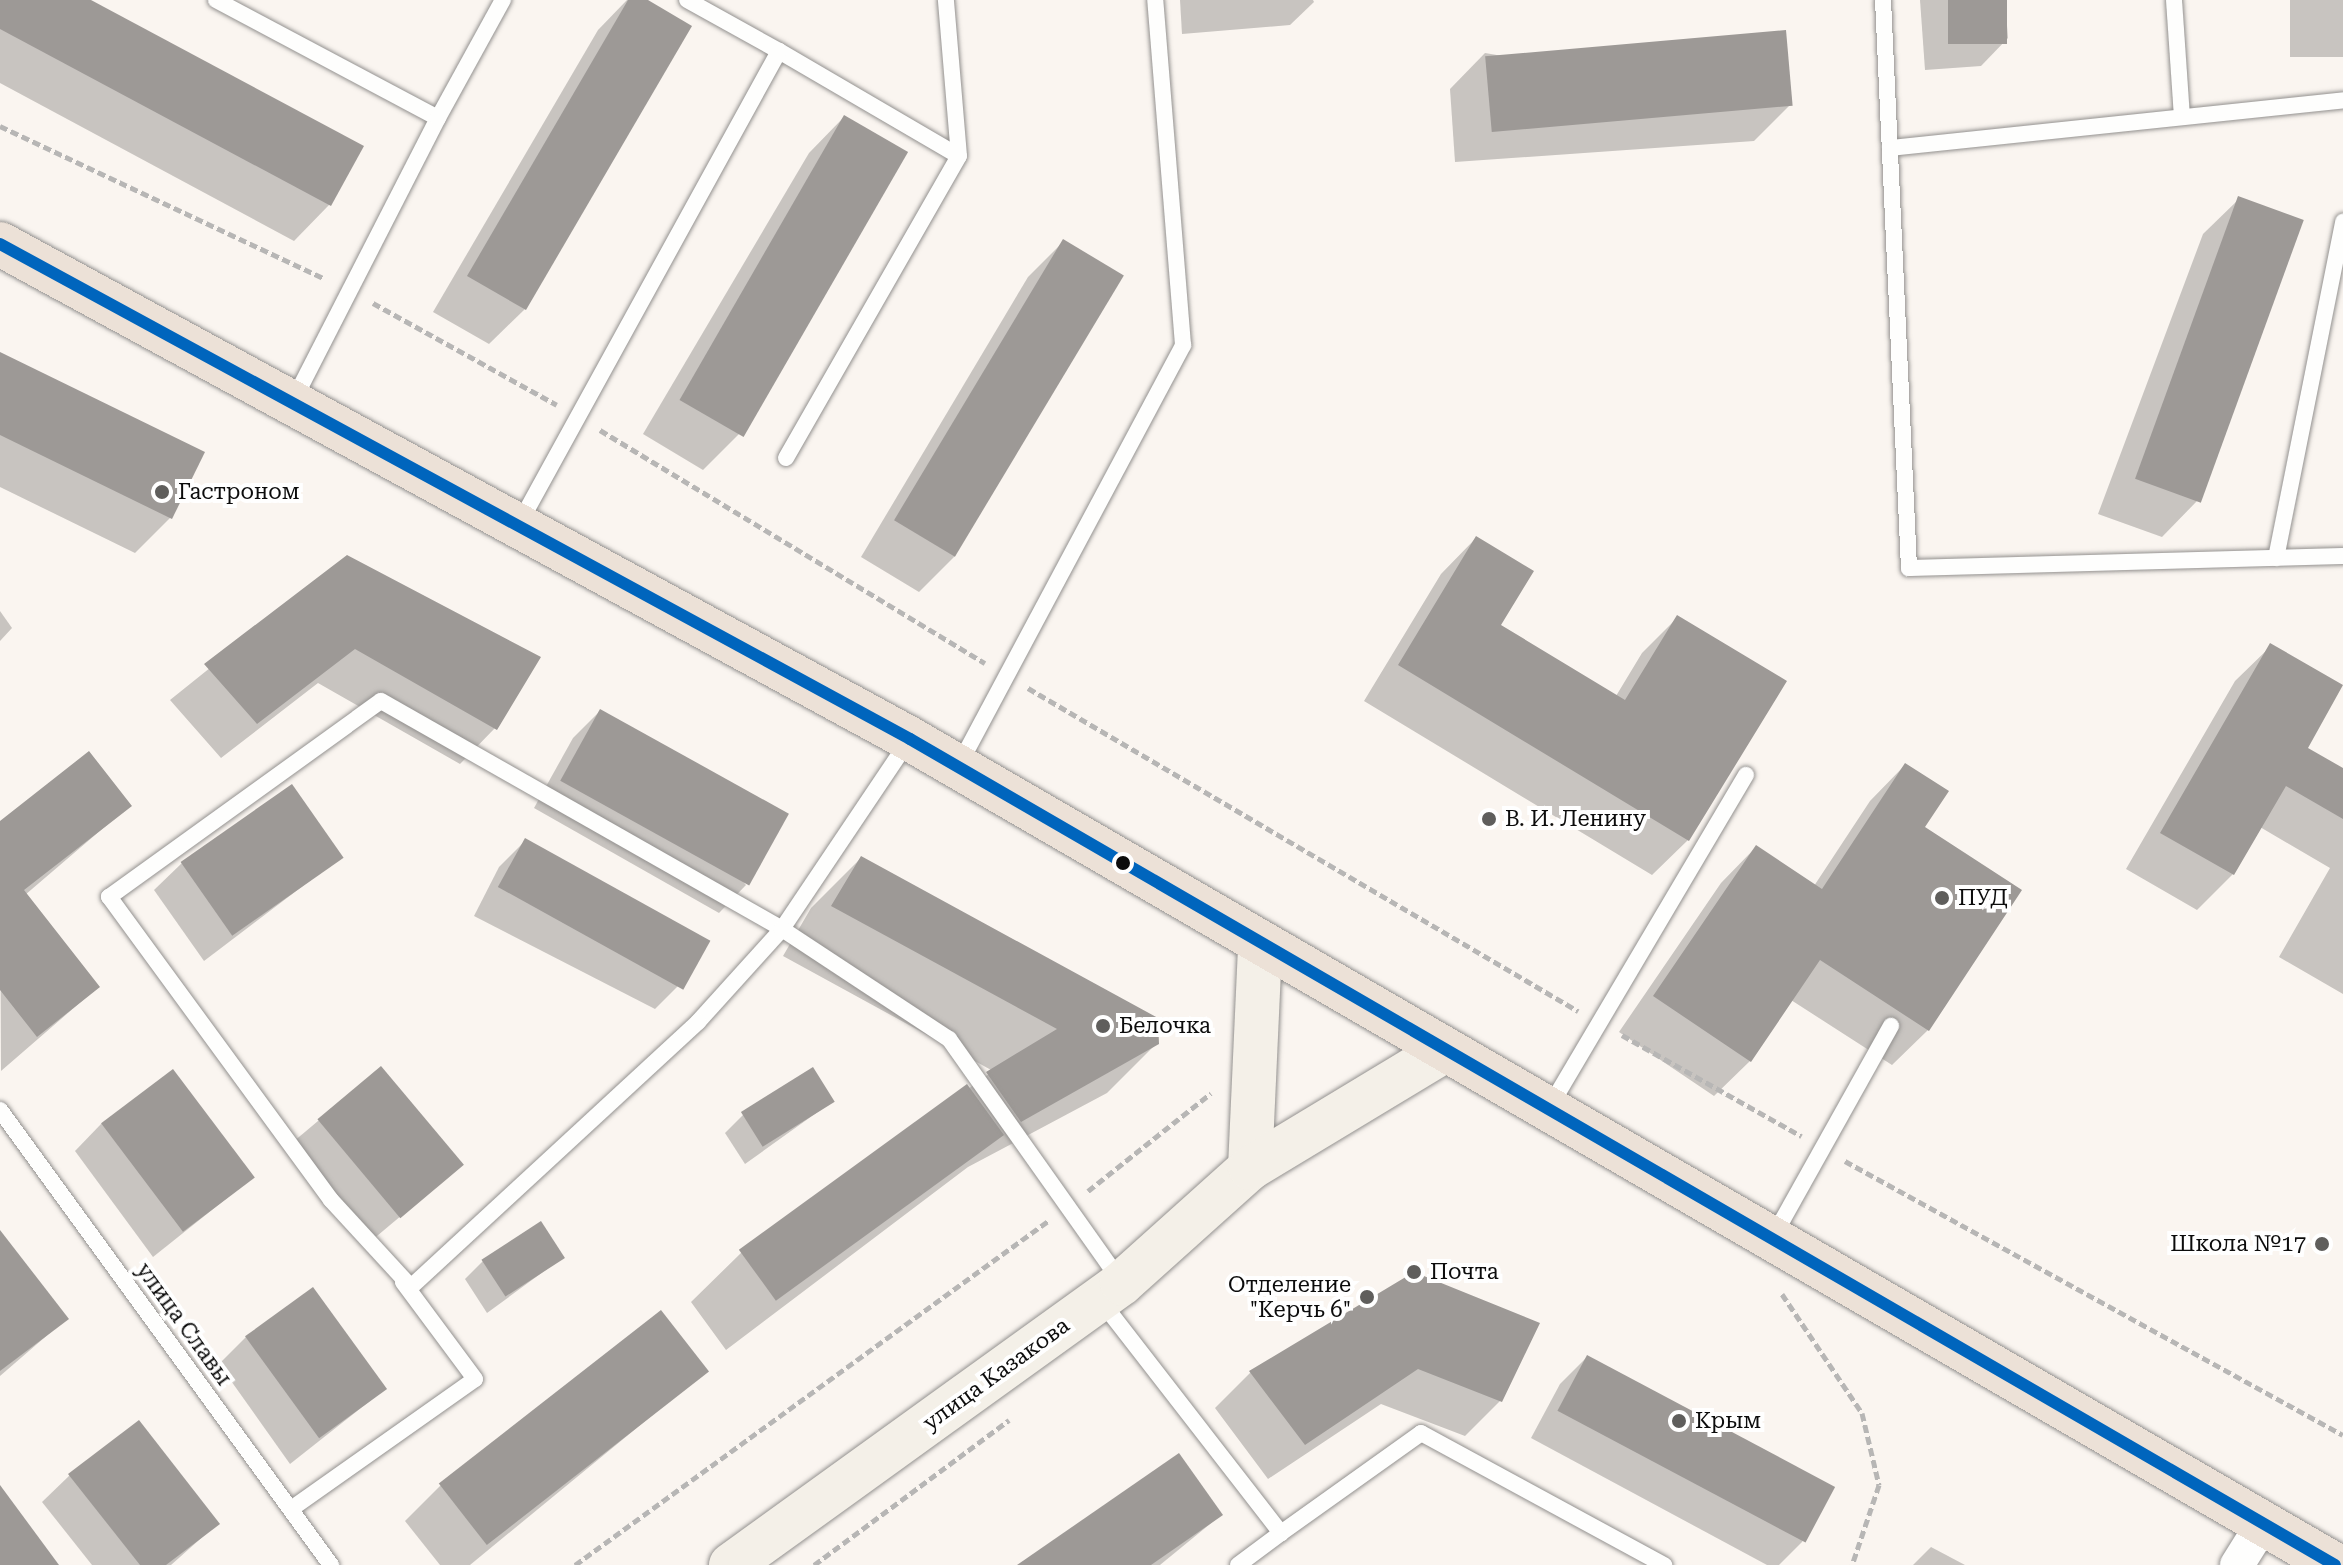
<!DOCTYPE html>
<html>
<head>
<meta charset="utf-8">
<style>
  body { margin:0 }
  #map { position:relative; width:2343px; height:1565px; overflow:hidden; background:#faf5f0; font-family:"Roboto Serif",serif }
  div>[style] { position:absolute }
  .shadow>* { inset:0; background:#0003; transform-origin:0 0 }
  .building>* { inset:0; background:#9d9996; transform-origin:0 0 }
  .path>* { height:5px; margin-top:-2.5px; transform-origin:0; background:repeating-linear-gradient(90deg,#b7b6b5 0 8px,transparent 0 12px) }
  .roads { filter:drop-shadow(0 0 2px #93918f) drop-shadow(0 0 2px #93918f) }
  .service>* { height:16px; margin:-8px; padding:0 8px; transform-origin:8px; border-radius:8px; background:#fefefd }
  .minor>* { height:34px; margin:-17px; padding:0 17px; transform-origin:17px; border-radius:17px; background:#fefefd }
  .secondary>* { height:44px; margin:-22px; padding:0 22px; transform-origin:22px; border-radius:22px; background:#f4f0e8 }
  .primary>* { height:44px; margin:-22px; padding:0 22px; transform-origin:22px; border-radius:22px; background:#ece1d7 }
  .bus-1>* { height:12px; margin:-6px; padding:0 6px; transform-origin:6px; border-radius:6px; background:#0065bd }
  .dots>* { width:22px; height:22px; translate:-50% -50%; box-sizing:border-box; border:4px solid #fff; border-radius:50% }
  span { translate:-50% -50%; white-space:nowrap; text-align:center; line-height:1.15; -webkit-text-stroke:8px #fff; paint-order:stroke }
  .poi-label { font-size:22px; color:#0c0c0c }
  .left { translate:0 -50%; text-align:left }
  .right { translate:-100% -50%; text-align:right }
  .street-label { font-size:22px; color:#0c0c0c }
</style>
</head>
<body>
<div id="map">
  <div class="shadow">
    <i style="clip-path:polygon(0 0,87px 0,361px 147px,329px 205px,294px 241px,0 83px)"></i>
    <i style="clip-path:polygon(627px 0,644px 0,525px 309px,489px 344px,433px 312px,598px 30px)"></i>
    <i style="clip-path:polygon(1180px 0,1313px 0,1314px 2px,1290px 25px,1182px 34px)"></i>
    <i style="clip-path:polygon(1920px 0,2005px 0,2008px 38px,1981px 66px,1925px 70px)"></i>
    <i style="left:2290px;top:0;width:53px;height:57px"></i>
    <i style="clip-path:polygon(1485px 53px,1790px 105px,1754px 141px,1455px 162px,1450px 89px)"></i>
    <i style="clip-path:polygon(844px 117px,905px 152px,739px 434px,703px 470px,643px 434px,809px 153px)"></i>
    <i style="clip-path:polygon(2239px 199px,2197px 501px,2162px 537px,2098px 514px,2203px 234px)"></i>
    <i style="clip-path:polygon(1064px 241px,955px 556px,919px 592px,861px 557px,1028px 277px)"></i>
    <i style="clip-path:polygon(0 354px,171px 517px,135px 553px,0 487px)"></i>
    <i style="clip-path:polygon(1476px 538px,1498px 625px,1616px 696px,1642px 653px,1678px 617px,1688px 840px,1652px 875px,1364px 701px,1441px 574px)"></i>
    <i style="clip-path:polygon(348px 557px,495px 728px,460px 764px,318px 683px,221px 758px,170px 700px)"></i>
    <i style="clip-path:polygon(0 611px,12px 628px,0 641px)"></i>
    <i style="clip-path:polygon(2271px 646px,2306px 749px,2343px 771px,2343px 994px,2279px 957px,2330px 868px,2260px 827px,2233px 874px,2197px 910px,2126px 869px,2235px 681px)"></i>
    <i style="clip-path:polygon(600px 711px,746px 885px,719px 913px,534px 808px,573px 738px)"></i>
    <i style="clip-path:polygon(1905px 765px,1922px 828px,1928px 1030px,1892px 1065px,1791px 1000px,1750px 1061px,1714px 1096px,1619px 1032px,1721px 883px,1756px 847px,1814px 886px,1870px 801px)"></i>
    <i style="clip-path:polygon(129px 806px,25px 895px,98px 987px,1px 1071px,0 824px)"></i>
    <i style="clip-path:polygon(526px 840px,682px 982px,655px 1009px,474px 916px,499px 867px)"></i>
    <i style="clip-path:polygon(341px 857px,204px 961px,154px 890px,182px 863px)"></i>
    <i style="clip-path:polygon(861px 858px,1157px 1043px,1107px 1093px,968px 1167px,726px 1350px,691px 1302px,741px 1253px,993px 1071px,783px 956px,811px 908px)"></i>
    <i style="left:380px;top:1069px;width:126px;height:119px;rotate:50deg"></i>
    <i style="clip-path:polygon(833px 1101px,745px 1164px,725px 1133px,743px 1115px)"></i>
    <i style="clip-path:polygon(102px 1123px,252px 1178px,153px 1257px,75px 1151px)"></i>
    <i style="clip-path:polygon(0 1233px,66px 1319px,0 1376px)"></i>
    <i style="clip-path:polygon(562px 1258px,487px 1313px,465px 1279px,483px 1261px)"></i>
    <i style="clip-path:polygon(1414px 1274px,1500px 1401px,1465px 1436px,1381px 1404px,1268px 1479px,1215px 1408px,1251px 1372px)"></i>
    <i style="clip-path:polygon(246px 1337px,385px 1389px,290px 1464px,219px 1364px)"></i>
    <i style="clip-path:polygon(1587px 1357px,1831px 1489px,1802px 1542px,1779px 1565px,1767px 1565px,1531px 1438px,1560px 1384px)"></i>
    <i style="clip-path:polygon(706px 1371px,470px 1565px,440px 1565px,405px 1521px,441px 1485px)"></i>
    <i style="clip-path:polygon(70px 1475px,217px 1524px,171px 1565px,92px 1565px,42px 1502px)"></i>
    <i style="clip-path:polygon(1221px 1515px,1160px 1565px,1026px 1565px)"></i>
    <i style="clip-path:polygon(1931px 1547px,1965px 1565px,1913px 1565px)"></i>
  </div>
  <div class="building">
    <i style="clip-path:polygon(0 0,91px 0,364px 146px,331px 206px,0 29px)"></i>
    <i style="clip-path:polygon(628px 0,648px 0,692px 26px,526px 310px,467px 276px)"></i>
    <i style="left:1948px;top:0;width:59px;height:44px"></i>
    <i style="left:1786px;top:30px;width:76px;height:302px;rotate:85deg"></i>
    <i style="left:844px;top:115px;width:74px;height:329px;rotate:30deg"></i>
    <i style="left:2238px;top:196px;width:70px;height:301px;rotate:20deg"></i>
    <i style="left:1063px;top:239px;width:71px;height:328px;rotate:31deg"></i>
    <i style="clip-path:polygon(0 352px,205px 452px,172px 519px,0 435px)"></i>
    <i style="clip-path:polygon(1476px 536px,1534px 571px,1501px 625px,1625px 700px,1677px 615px,1787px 681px,1689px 841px,1398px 665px)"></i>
    <i style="clip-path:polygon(347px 555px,541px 657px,497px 730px,355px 649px,257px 724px,204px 664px)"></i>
    <i style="clip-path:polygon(2270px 643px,2343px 685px,2308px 748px,2343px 768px,2343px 819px,2286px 786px,2234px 875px,2160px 833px)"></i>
    <i style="left:600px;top:709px;width:216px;height:82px;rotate:29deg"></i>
    <i style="clip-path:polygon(89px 751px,132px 806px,24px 890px,100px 987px,37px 1037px,0 990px,0 821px)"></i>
    <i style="clip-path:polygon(1905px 763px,1949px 791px,1925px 827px,2022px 890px,1929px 1031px,1820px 960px,1751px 1062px,1653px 996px,1756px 845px,1822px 889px)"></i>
    <i style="left:292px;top:784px;width:90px;height:136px;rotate:55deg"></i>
    <i style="left:525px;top:838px;width:212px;height:56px;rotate:29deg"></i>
    <i style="clip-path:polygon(861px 856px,1158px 1018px,1159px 1044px,1021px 1122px,986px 1072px,1057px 1029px,831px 906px)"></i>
    <i style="left:381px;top:1066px;width:129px;height:83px;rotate:50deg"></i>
    <i style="left:813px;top:1067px;width:41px;height:85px;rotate:58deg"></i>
    <i style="left:173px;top:1069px;width:136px;height:90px;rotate:53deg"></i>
    <i style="left:967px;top:1084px;width:63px;height:282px;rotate:54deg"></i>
    <i style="left:541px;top:1221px;width:44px;height:71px;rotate:57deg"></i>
    <i style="clip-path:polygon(0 1230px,69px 1319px,0 1371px)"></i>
    <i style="clip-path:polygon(1414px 1272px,1540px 1323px,1502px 1402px,1418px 1369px,1305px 1445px,1249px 1371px)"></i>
    <i style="left:313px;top:1287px;width:126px;height:84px;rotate:54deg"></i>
    <i style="left:661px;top:1310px;width:78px;height:282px;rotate:52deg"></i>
    <i style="left:1587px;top:1355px;width:281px;height:63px;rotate:28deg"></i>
    <i style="clip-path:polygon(139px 1420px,220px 1524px,166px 1565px,140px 1565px,68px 1474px)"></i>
    <i style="clip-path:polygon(1179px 1453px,1223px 1515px,1151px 1565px,1017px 1565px)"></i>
    <i style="clip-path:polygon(0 1485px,59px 1565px,0 1565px)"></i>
  </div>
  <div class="path">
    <i style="left:0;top:126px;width:359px;rotate:25.2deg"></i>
    <i style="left:373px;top:303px;width:210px;rotate:29deg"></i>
    <i style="left:600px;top:430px;width:450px;rotate:31.2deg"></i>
    <i style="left:1028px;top:688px;width:638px;rotate:30.42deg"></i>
    <i style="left:1622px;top:1035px;width:206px;rotate:29.4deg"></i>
    <i style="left:1845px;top:1161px;width:568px;rotate:28.82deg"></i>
    <i style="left:1088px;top:1191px;width:157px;rotate:-38.5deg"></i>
    <i style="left:1782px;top:1294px;width:143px;rotate:56.1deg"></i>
    <i style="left:1862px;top:1413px;width:74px;rotate:76.7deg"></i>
    <i style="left:1879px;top:1485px;width:84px;rotate:108.6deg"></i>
    <i style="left:575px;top:1565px;width:585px;rotate:-36.03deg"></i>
    <i style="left:814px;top:1565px;width:243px;rotate:-36.6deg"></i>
  </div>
  <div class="roads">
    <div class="service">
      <i style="left:216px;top:0;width:251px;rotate:28deg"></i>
      <i style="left:438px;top:118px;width:320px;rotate:117.1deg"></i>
      <i style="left:1883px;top:0;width:569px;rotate:87.38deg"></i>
      <i style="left:1909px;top:568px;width:434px;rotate:-1.6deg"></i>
      <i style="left:2174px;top:0;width:117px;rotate:86.1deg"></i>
      <i style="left:779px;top:51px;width:208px;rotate:30.3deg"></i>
      <i style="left:438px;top:118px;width:135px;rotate:-61.2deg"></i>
      <i style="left:1890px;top:148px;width:456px;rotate:-6deg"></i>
      <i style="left:786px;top:458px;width:348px;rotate:-60.2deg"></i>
      <i style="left:959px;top:156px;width:157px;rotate:-94.8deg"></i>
      <i style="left:519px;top:524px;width:540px;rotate:-61.2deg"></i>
      <i style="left:779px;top:51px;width:105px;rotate:-151deg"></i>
      <i style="left:2276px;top:558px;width:343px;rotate:-78.7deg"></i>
      <i style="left:909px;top:740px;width:228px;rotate:123.9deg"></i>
      <i style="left:782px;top:929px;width:125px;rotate:132.1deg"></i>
      <i style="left:698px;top:1022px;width:391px;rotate:137.3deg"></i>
      <i style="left:411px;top:1287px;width:118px;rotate:-132.6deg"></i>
      <i style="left:331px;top:1200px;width:376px;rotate:-126.2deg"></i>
      <i style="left:109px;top:897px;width:335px;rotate:-35.8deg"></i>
      <i style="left:381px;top:701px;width:461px;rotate:29.6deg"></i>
      <i style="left:782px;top:929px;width:200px;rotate:33.4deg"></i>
      <i style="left:949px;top:1039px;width:298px;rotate:54.7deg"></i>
      <i style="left:959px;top:765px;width:476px;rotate:-61.9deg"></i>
      <i style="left:1183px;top:345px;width:346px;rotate:-94.6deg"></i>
      <i style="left:1549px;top:1108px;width:387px;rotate:-59.4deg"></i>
      <i style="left:0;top:1110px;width:563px;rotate:53.97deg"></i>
      <i style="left:1773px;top:1237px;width:242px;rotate:-60.8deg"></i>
      <i style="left:1101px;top:1301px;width:294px;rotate:52.2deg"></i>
      <i style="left:1281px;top:1533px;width:172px;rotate:-35.5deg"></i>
      <i style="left:1421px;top:1433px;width:277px;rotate:28.5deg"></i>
      <i style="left:291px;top:1509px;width:225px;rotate:-35.2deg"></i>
      <i style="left:475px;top:1379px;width:121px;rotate:-126.6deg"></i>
      <i style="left:1238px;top:1565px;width:54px;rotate:-36.7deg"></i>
    </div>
    <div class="minor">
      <i style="left:2237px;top:1565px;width:47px;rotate:-58deg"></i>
    </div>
    <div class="secondary">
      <i style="left:1250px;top:1168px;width:220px;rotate:-87.4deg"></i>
      <i style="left:731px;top:1565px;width:482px;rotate:-35.8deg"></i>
      <i style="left:1122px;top:1283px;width:172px;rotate:-41.9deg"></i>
      <i style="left:1250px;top:1168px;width:224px;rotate:-31.1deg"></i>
    </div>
    <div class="primary">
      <i style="left:0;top:244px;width:1036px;rotate:28.54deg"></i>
      <i style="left:910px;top:739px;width:1647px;rotate:30.1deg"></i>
    </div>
  </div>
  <div class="bus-1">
    <i style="left:0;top:244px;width:1036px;rotate:28.54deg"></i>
    <i style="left:910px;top:739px;width:1647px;rotate:30.1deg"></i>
  </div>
  <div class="dots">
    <i style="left:162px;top:492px;background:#5f5e5c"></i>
    <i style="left:1489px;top:819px;background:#5f5e5c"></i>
    <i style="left:1123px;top:863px;background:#0c0c0c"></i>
    <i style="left:1942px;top:898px;background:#5f5e5c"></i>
    <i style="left:1103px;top:1026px;background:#5f5e5c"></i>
    <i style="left:2322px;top:1244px;background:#5f5e5c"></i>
    <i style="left:1414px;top:1272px;background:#5f5e5c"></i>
    <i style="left:1367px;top:1297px;background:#5f5e5c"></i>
    <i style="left:1679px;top:1421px;background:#5f5e5c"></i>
  </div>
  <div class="poi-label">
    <span class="left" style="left:178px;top:492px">Гастроном</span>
    <span class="left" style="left:1505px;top:819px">В. И. Ленину</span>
    <span class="left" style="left:1958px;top:898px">ПУД</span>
    <span class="left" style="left:1119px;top:1026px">Белочка</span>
    <span class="right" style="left:2306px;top:1244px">Школа №17</span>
    <span class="left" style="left:1430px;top:1272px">Почта</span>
    <span class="right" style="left:1351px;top:1297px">Отделение<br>"Керчь 6"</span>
    <span class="left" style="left:1695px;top:1421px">Крым</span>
  </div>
  <div class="street-label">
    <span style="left:184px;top:1324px;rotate:54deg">улица Славы</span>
    <span style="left:996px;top:1374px;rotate:-36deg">улица Казакова</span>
  </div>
</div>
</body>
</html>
